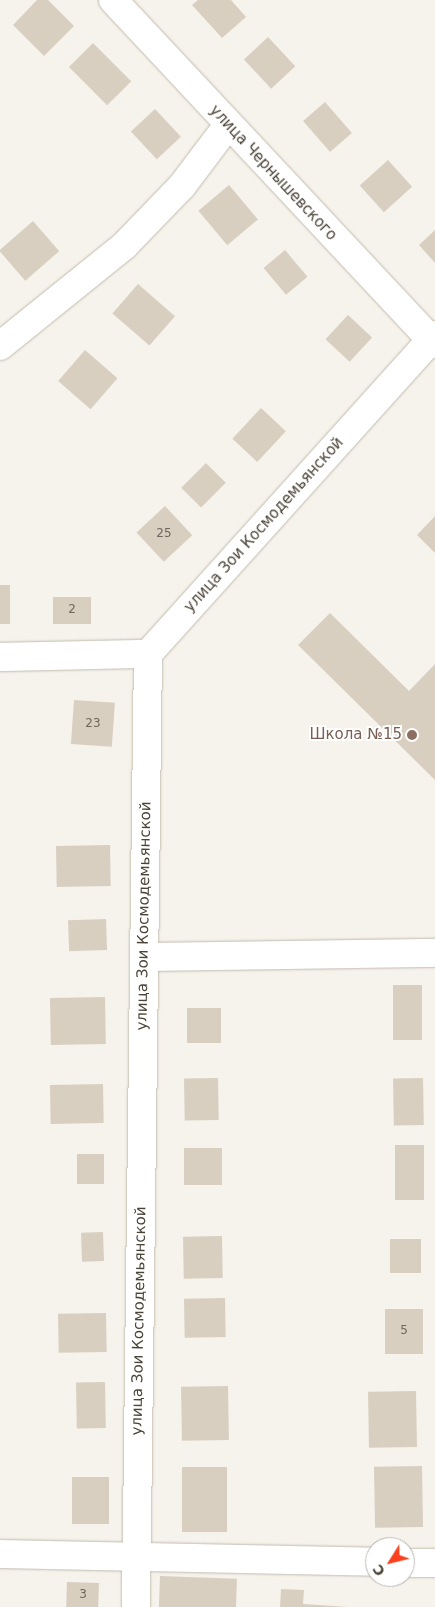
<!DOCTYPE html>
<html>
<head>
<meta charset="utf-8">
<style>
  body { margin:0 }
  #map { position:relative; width:435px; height:1607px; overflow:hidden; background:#f6f3ec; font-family:"DejaVu Sans",sans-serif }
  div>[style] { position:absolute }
  .building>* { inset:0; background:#d8cfc1; transform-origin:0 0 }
  .roads { filter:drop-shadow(0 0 1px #c2bbae) drop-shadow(0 0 1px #c2bbae) }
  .minor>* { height:28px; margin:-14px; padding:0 14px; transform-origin:14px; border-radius:14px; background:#fff }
  .dots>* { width:14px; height:14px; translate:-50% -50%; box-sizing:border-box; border:2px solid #fff; border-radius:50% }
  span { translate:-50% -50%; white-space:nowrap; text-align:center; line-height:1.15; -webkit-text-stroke:4px #fff; paint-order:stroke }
  .number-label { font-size:12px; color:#6e675b }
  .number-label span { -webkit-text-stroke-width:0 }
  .street-label { font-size:15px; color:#4b4439 }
  .education-label { font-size:15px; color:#785e54 }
  .right { translate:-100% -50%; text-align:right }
  .north { position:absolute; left:365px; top:1537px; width:50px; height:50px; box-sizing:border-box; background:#fff; border:1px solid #b7b4b0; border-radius:50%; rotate:234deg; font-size:14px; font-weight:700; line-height:20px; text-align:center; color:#4b4439 }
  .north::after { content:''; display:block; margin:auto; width:18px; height:22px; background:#fc3f1d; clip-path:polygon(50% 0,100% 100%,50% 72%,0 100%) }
</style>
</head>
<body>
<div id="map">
  <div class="building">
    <i style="clip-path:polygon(37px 0,48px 0,74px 26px,44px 56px,13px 25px)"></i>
    <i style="clip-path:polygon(198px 0,231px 0,246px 17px,222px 38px,192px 5px)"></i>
    <i style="left:268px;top:37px;width:40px;height:33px;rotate:47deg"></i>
    <i style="left:93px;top:43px;width:54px;height:34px;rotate:45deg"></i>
    <i style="left:325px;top:102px;width:41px;height:29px;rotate:49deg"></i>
    <i style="left:155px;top:109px;width:38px;height:33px;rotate:47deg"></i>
    <i style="left:388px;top:160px;width:36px;height:38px;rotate:48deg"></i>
    <i style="left:229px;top:185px;width:45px;height:40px;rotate:50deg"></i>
    <i style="left:33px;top:221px;width:40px;height:45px;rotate:49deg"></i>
    <i style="clip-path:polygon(435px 230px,435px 263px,419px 245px)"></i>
    <i style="left:285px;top:250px;width:35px;height:28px;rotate:50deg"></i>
    <i style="left:138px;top:284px;width:49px;height:39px;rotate:41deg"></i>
    <i style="left:348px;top:315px;width:33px;height:33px;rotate:43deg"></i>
    <i style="left:85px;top:350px;width:43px;height:41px;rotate:41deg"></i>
    <i style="left:261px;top:408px;width:34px;height:42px;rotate:43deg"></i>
    <i style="left:206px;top:463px;width:28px;height:35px;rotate:45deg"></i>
    <i style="left:165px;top:506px;width:40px;height:39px;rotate:47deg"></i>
    <i style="clip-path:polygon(435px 516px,435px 553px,417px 535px)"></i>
    <i style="left:0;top:585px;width:10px;height:39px"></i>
    <i style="left:53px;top:597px;width:38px;height:27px"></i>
    <i style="clip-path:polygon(330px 613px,409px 691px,435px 664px,435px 780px,298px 645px)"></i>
    <i style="left:74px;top:700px;width:41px;height:44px;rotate:4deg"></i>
    <i style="left:110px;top:845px;width:41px;height:54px;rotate:89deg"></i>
    <i style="left:106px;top:919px;width:31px;height:38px;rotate:88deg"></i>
    <i style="left:393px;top:985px;width:29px;height:55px"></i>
    <i style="left:105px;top:997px;width:47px;height:55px;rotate:89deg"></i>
    <i style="left:221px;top:1008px;width:35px;height:34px;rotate:90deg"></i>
    <i style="left:218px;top:1078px;width:42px;height:34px;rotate:89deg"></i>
    <i style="left:423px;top:1078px;width:47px;height:30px;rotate:89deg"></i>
    <i style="left:103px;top:1084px;width:39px;height:53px;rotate:89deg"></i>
    <i style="left:395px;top:1145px;width:29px;height:55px"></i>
    <i style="left:184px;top:1148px;width:38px;height:37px"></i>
    <i style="left:77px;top:1154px;width:27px;height:30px"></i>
    <i style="left:103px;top:1232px;width:29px;height:22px;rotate:88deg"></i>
    <i style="left:222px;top:1236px;width:42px;height:39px;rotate:89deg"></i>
    <i style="left:390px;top:1239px;width:31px;height:34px"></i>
    <i style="left:225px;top:1298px;width:39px;height:41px;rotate:89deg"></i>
    <i style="left:385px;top:1309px;width:38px;height:45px"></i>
    <i style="left:106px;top:1313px;width:39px;height:48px;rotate:89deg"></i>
    <i style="left:105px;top:1382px;width:46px;height:29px;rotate:89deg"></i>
    <i style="left:228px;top:1386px;width:54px;height:47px;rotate:89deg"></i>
    <i style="left:416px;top:1391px;width:56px;height:48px;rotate:89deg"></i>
    <i style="left:422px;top:1466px;width:61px;height:48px;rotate:89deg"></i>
    <i style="left:182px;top:1467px;width:45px;height:65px"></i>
    <i style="left:109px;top:1477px;width:47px;height:37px;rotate:90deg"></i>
    <i style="left:160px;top:1576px;width:77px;height:31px;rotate:2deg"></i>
    <i style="left:67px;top:1582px;width:32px;height:25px;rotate:2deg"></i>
    <i style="clip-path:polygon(281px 1589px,304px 1590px,303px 1604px,349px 1607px,280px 1607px)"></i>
  </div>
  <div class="roads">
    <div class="minor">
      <i style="left:113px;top:0;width:471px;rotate:46.9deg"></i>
      <i style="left:0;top:346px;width:159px;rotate:-38.9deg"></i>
      <i style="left:124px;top:246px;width:83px;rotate:-46deg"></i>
      <i style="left:182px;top:186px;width:76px;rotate:-53deg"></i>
      <i style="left:0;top:657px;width:148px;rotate:-1.2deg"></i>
      <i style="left:144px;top:957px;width:291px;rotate:-0.8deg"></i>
      <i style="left:0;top:1554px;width:375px;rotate:1.2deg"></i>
      <i style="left:405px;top:1563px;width:30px"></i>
      <i style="left:136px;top:1607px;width:953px;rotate:-89.28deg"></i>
      <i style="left:148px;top:654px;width:429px;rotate:-48deg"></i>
    </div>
  </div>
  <div class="dots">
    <i style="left:412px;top:735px;background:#8d6e63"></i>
  </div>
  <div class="number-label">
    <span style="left:164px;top:534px">25</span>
    <span style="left:72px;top:610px">2</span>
    <span style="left:93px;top:724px">23</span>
    <span style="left:404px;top:1331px">5</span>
    <span style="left:83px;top:1595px">3</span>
  </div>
  <div class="street-label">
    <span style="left:273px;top:173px;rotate:47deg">улица Чернышевского</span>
    <span style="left:264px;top:525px;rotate:-48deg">улица Зои Космодемьянской</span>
    <span style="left:144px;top:916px;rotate:-89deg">улица Зои Космодемьянской</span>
    <span style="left:139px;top:1321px;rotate:-89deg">улица Зои Космодемьянской</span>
  </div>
  <div class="education-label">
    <span class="right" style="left:402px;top:735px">Школа №15</span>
  </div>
  <div class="north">С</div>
</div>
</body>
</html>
